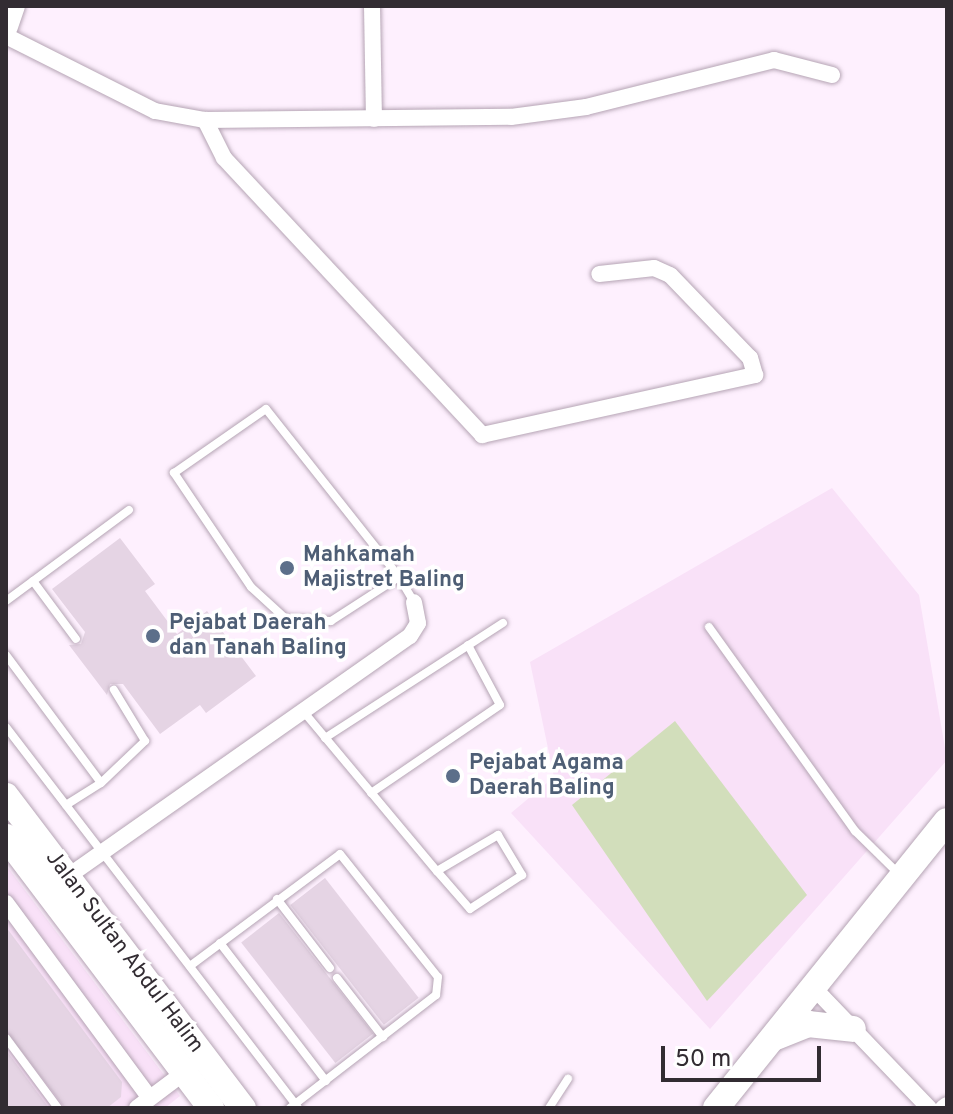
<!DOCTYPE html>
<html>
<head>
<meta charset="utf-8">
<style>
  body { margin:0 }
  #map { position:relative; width:953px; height:1114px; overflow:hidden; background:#fef0fe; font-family:Overpass,sans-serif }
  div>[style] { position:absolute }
  .built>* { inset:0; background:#f9e1f8 }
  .green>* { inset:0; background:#d2debb }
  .building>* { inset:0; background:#e5d4e4; transform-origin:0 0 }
  .roads { filter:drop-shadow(0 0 2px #b5a4b4) drop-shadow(0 0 2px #b5a4b4) }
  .lane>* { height:8px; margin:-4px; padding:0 4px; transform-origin:4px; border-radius:4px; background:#fff }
  .street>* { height:16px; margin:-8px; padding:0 8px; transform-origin:8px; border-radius:8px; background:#fff }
  .secondary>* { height:24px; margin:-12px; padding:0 12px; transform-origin:12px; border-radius:12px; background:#fff }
  .primary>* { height:26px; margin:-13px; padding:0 13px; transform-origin:13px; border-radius:13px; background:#fff }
  .dots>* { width:22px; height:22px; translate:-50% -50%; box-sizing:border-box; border:4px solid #fff; border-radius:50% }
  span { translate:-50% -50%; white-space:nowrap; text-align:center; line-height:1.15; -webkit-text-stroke:7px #fff; paint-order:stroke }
  .service-label { font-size:22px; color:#4e5e75; font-weight:700 }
  .left { translate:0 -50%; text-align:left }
  .street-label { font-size:22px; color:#322c32 }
  .frame { position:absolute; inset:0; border:8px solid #322c32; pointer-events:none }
  .scale { position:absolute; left:661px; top:1046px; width:160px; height:36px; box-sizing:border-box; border:4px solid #322c32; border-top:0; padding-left:10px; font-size:24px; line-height:28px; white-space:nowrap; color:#322c32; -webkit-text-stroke:6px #fff; paint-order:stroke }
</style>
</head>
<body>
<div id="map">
  <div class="built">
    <i style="clip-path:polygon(832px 488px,919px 595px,947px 760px,710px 1029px,511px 813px,554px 777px,530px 662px)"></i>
    <i style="clip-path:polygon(6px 865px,180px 1096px,165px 1108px,6px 1108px)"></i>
  </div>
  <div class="green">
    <i style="clip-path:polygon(675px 721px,807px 895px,707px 1001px,572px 805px)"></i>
  </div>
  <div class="building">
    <i style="clip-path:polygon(120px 538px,155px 584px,145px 591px,177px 634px,207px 611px,256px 676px,206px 713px,200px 705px,160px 734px,123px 684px,110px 684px,107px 695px,69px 645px,81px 644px,85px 632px,52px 589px)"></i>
    <i style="left:325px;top:878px;width:152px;height:44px;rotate:52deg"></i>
    <i style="left:279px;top:913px;width:153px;height:48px;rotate:52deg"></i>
    <i style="clip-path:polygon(6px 927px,122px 1082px,121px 1097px,107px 1108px,65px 1108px,6px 1031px)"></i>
    <i style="clip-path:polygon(6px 1050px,49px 1108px,6px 1108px)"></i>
  </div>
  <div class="roads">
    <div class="lane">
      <i style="left:399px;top:577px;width:81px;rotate:147.1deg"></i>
      <i style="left:331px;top:621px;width:45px;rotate:-177.5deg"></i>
      <i style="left:286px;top:619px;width:47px;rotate:-137.6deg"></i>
      <i style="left:251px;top:587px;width:138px;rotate:-124deg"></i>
      <i style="left:174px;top:473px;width:112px;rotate:-34.8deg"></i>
      <i style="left:266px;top:409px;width:214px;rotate:51.6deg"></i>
      <i style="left:399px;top:577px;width:29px;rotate:59deg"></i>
      <i style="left:33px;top:581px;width:72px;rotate:53.4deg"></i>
      <i style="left:6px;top:601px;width:153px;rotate:-36.5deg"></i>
      <i style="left:709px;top:627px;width:251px;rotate:54.4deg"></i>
      <i style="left:855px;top:831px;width:63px;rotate:44.4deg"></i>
      <i style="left:6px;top:655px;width:159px;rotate:53.4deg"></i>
      <i style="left:101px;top:783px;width:61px;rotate:-43.7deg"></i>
      <i style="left:145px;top:741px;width:60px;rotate:-121.3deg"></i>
      <i style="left:303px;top:711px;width:209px;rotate:50.1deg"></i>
      <i style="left:6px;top:727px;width:479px;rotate:52.5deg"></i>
      <i style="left:325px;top:738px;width:212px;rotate:-32.9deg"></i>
      <i style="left:371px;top:793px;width:156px;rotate:-34.3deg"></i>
      <i style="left:500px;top:705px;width:68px;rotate:-118.1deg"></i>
      <i style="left:66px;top:805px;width:41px;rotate:-32.2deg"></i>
      <i style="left:498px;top:835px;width:47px;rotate:59deg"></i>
      <i style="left:522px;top:875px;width:62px;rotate:146.8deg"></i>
      <i style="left:470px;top:909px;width:50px;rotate:-131deg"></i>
      <i style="left:437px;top:871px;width:71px;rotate:-30.5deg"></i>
      <i style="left:277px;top:899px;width:87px;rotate:52.5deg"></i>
      <i style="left:220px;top:943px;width:174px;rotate:52.5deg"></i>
      <i style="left:190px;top:966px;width:187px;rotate:-36.7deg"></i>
      <i style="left:340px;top:854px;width:157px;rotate:51.5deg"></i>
      <i style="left:438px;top:977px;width:18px;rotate:96deg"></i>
      <i style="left:436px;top:995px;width:185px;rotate:142.3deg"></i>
      <i style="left:337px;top:978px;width:75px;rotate:52.1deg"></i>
      <i style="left:6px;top:1038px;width:87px;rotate:53.4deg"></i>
      <i style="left:549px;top:1108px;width:35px;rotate:-57deg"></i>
    </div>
    <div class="street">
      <i style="left:372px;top:6px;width:113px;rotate:89deg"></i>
      <i style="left:6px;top:36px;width:167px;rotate:26.7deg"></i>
      <i style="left:155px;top:111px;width:51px;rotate:10.2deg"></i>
      <i style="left:205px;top:120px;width:306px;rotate:-0.6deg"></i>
      <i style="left:511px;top:117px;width:76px;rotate:-7.6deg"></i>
      <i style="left:586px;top:107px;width:194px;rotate:-14deg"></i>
      <i style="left:774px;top:60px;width:60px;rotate:14.5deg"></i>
      <i style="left:205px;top:120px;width:42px;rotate:63.4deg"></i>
      <i style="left:224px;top:158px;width:379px;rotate:47deg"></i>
      <i style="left:482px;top:435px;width:280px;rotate:-12.4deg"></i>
      <i style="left:755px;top:375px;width:18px;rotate:-106deg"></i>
      <i style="left:750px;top:358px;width:115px;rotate:-133.9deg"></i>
      <i style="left:670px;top:275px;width:17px;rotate:-156deg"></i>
      <i style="left:654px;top:268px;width:55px;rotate:173.8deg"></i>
      <i style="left:67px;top:877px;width:419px;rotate:-35.1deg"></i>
      <i style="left:410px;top:636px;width:15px;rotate:-58deg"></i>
      <i style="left:418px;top:623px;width:21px;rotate:-101deg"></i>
      <i style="left:6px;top:903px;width:242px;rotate:53.6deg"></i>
      <i style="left:813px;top:987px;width:168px;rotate:46.2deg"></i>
      <i style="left:137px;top:1108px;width:66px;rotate:-37deg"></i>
      <i style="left:943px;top:1108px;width:5px;rotate:-37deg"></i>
    </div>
    <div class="secondary">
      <i style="left:6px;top:26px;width:21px;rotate:-71deg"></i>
    </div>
    <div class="primary">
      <i style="left:6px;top:796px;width:392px;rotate:52.8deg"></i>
      <i style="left:6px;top:837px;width:340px;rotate:52.9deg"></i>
      <i style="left:776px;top:1037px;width:35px;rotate:-22deg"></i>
      <i style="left:808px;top:1024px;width:45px;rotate:6.3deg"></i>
      <i style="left:716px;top:1108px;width:368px;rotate:-51.2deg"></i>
    </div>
  </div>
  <div class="dots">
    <i style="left:287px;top:568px;background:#5c6f8a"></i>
    <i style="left:153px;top:636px;background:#5c6f8a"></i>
    <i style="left:453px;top:776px;background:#5c6f8a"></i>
  </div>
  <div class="service-label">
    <span class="left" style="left:303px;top:568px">Mahkamah<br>Majistret Baling</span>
    <span class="left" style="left:169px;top:636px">Pejabat Daerah<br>dan Tanah Baling</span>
    <span class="left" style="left:469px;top:776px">Pejabat Agama<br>Daerah Baling</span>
  </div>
  <div class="street-label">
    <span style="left:124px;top:952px;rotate:53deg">Jalan Sultan Abdul Halim</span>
  </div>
  <div class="frame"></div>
  <div class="scale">50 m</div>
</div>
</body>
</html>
